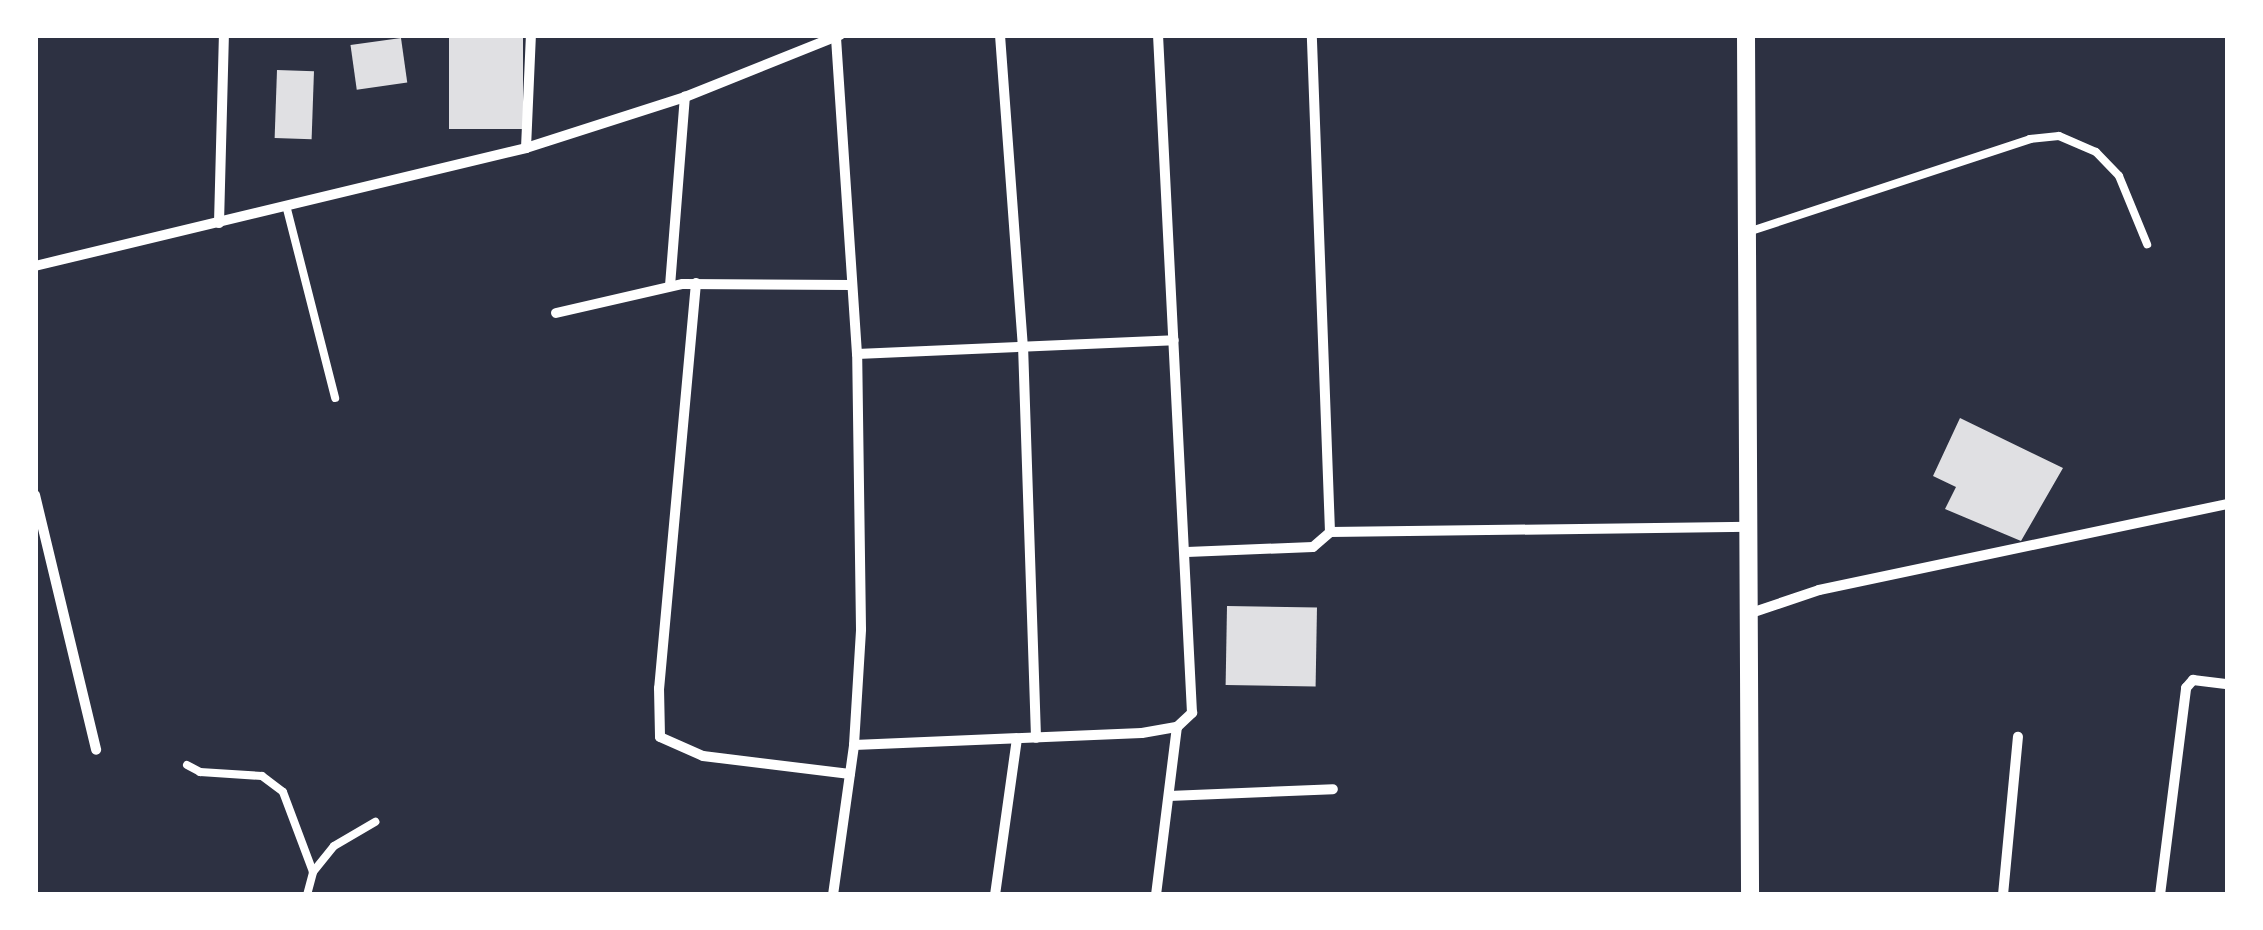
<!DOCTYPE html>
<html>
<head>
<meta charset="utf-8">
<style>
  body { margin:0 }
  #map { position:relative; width:2263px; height:930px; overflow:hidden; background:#2d3142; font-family:Bitter,serif }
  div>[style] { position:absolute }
  .building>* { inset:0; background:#e0e0e3; transform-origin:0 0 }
  .service>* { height:8px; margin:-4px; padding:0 4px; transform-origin:4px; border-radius:4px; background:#fff }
  .minor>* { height:10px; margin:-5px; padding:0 5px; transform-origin:5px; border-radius:5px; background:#fff }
  .tertiary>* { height:18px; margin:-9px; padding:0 9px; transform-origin:9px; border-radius:9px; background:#fff }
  span { translate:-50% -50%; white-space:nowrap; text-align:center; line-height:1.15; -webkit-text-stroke:10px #fff; paint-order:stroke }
  .frame { position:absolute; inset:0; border:38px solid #fff; pointer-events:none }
</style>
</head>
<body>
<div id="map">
  <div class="building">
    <i style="left:449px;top:35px;width:74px;height:94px"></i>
    <i style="left:401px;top:38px;width:45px;height:51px;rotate:82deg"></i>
    <i style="left:277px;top:70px;width:37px;height:68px;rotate:2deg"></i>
    <i style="clip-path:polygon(1960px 418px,2063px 468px,2021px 541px,1945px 509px,1956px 487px,1933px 476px)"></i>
    <i style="left:1227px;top:606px;width:90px;height:79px;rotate:1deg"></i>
  </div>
  <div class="service">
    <i style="left:287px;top:209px;width:195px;rotate:75.7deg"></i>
    <i style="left:1751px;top:231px;width:294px;rotate:-18.2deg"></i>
    <i style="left:2030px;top:139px;width:29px;rotate:-6deg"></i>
    <i style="left:2059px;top:136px;width:40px;rotate:23.4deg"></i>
    <i style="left:2096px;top:152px;width:33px;rotate:46deg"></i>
    <i style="left:2119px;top:176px;width:74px;rotate:67.6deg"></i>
    <i style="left:187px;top:765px;width:15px;rotate:28deg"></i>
    <i style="left:200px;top:772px;width:62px;rotate:3.7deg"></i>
    <i style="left:262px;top:776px;width:26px;rotate:37deg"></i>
    <i style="left:283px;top:792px;width:85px;rotate:69.4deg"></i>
    <i style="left:307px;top:895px;width:24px;rotate:-75deg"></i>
    <i style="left:313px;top:872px;width:33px;rotate:-51deg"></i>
    <i style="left:334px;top:846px;width:48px;rotate:-30.3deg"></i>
  </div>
  <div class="minor">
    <i style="left:1000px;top:35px;width:311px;rotate:85.8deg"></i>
    <i style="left:1023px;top:345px;width:393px;rotate:88.1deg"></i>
    <i style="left:526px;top:148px;width:113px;rotate:-87.5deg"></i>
    <i style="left:219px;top:223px;width:188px;rotate:-88.5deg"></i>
    <i style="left:35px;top:266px;width:505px;rotate:-13.51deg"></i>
    <i style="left:526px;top:148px;width:167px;rotate:-17.8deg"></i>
    <i style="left:685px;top:97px;width:167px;rotate:-21.8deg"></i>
    <i style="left:696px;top:283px;width:407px;rotate:95.2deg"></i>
    <i style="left:659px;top:688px;width:49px;rotate:88.8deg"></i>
    <i style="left:660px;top:737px;width:47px;rotate:23.8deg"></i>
    <i style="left:703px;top:756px;width:148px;rotate:7deg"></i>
    <i style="left:670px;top:286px;width:190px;rotate:-85.5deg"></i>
    <i style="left:556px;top:313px;width:130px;rotate:-12.9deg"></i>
    <i style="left:683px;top:284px;width:169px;rotate:0.3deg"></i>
    <i style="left:857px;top:354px;width:317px;rotate:-2.5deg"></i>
    <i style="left:35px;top:495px;width:262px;rotate:76.5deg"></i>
    <i style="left:1330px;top:532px;width:420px;rotate:-0.7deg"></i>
    <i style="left:1187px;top:552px;width:126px;rotate:-2.3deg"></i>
    <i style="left:1313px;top:547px;width:23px;rotate:-41deg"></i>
    <i style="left:1330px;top:532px;width:497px;rotate:-92.1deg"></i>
    <i style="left:1751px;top:613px;width:72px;rotate:-18.7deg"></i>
    <i style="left:1819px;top:590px;width:418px;rotate:-11.9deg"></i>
    <i style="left:854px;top:745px;width:288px;rotate:-2.4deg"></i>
    <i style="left:1142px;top:733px;width:36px;rotate:-10deg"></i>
    <i style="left:1177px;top:727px;width:21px;rotate:-43deg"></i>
    <i style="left:1192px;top:713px;width:679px;rotate:-92.87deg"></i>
    <i style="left:1169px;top:796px;width:164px;rotate:-2.4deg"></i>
    <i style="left:833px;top:895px;width:151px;rotate:-82deg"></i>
    <i style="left:854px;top:745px;width:116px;rotate:-86.5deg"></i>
    <i style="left:861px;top:629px;width:275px;rotate:-90.8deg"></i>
    <i style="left:857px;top:354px;width:318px;rotate:-93.8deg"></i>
    <i style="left:995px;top:895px;width:158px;rotate:-82deg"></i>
    <i style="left:1156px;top:895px;width:169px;rotate:-82.9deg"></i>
    <i style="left:2003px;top:895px;width:159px;rotate:-84.6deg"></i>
    <i style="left:2160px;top:895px;width:209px;rotate:-82.8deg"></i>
    <i style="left:2186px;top:688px;width:11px;rotate:-49deg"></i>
    <i style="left:2193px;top:680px;width:35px;rotate:7deg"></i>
  </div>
  <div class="tertiary">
    <i style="left:1746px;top:35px;width:860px;rotate:89.73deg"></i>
  </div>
  <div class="frame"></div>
</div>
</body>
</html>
